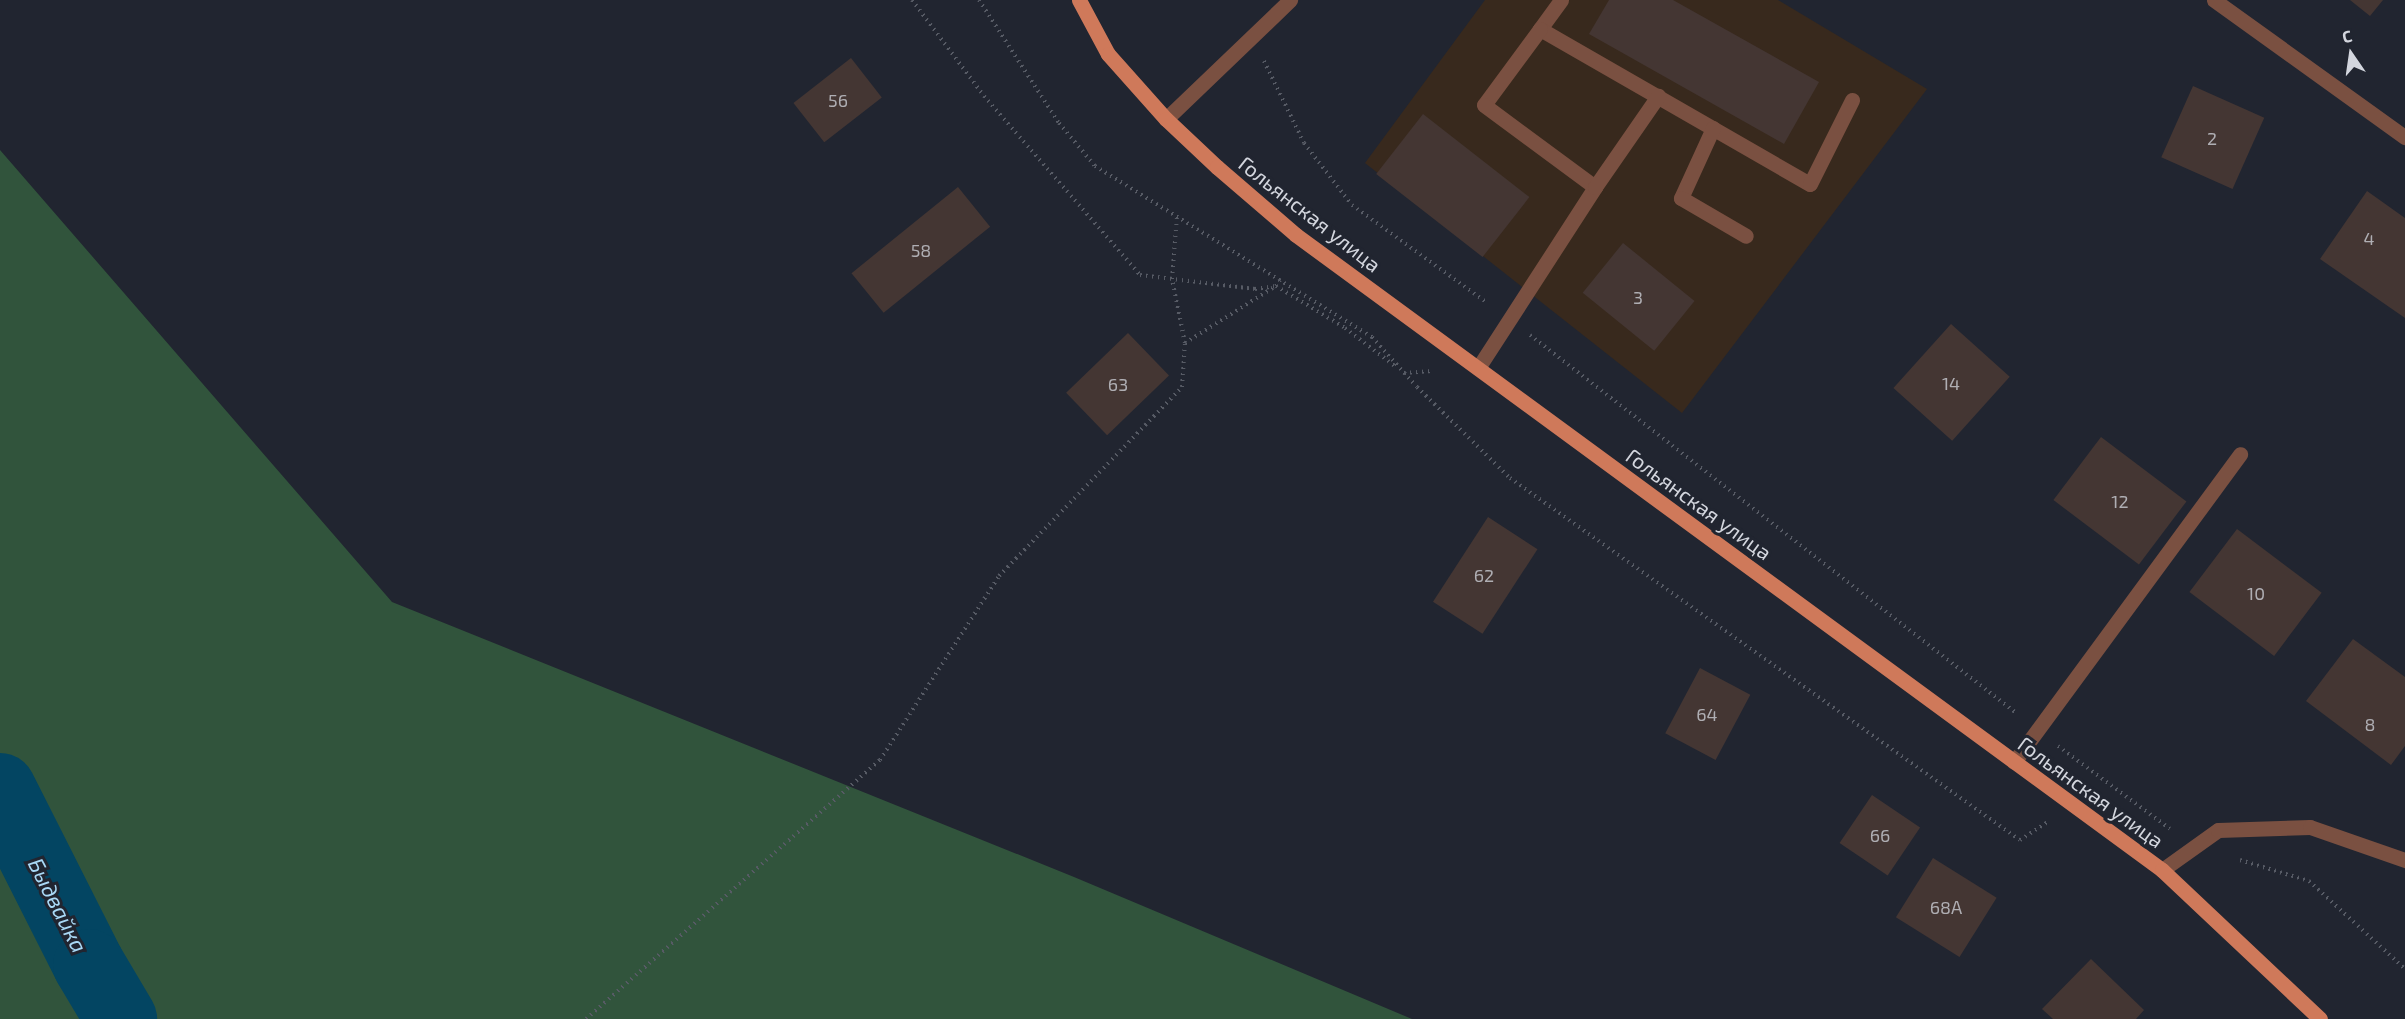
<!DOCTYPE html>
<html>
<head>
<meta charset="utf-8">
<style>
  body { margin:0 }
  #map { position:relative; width:2405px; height:1019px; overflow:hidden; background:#212530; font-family:"Exo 2",sans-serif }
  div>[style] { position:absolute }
  .industrial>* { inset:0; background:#38291d }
  .green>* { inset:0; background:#31543c }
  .river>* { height:72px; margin:-36px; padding:0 36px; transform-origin:36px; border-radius:36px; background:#034562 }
  .building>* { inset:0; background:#443633; transform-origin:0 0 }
  .path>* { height:4px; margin-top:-2px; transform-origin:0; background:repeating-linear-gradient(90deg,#575b65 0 1.5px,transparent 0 6px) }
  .minor>* { height:15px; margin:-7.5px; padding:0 7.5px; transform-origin:7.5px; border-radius:7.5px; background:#7a5041 }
  .major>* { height:15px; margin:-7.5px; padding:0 7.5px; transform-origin:7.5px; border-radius:7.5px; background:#cf795a }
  span { translate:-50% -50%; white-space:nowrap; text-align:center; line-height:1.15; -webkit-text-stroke:6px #212530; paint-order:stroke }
  .number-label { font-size:18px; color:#afaeb3 }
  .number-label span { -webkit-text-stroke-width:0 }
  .street-label { font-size:21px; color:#d3d6de }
  .water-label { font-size:22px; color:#a9d9f6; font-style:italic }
  .north { position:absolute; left:2321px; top:24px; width:60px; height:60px; -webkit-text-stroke:4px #212530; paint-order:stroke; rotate:347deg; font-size:16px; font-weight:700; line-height:24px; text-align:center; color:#d3d6de }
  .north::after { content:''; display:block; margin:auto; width:21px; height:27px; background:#d3d6de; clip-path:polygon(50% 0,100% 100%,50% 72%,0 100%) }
</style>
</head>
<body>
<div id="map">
  <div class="industrial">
    <i style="clip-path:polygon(1485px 0,1778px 0,1927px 89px,1682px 413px,1365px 163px)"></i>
  </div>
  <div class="green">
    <i style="clip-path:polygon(0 150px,392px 602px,1074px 877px,1412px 1019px,0 1019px)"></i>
  </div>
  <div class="river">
    <i style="left:0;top:789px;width:197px;rotate:63.2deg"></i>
    <i style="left:89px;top:965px;width:63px;rotate:59.3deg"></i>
  </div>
  <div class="building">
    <i style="clip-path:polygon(1609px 0,1673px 0,1819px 82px,1784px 144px,1589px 34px)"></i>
    <i style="clip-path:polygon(2350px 0,2383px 0,2370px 16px)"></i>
    <i style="left:851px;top:58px;width:50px;height:73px;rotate:52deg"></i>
    <i style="left:2193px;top:86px;width:78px;height:78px;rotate:24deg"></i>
    <i style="left:1423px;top:114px;width:135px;height:76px;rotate:38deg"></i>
    <i style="left:958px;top:187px;width:51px;height:137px;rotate:51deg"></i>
    <i style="clip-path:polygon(2367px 191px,2405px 218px,2405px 318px,2320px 259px)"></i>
    <i style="left:1623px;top:243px;width:92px;height:64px;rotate:39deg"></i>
    <i style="left:1951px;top:324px;width:79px;height:86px;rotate:42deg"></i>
    <i style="left:1128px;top:333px;width:59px;height:86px;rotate:46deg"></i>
    <i style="left:2101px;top:437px;width:107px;height:79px;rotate:37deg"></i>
    <i style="left:1488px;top:517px;width:59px;height:101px;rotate:33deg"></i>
    <i style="left:2237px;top:529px;width:106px;height:79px;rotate:37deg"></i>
    <i style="clip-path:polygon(2353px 639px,2405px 677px,2405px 746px,2391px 765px,2306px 701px)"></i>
    <i style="left:1700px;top:668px;width:57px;height:74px;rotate:28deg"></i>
    <i style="left:1872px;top:795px;width:58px;height:58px;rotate:34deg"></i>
    <i style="left:1933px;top:858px;width:75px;height:70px;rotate:32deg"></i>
    <i style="clip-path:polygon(2091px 959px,2144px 1010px,2136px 1019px,2053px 1019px,2042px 1009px)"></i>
  </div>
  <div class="path">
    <i style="left:912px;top:0;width:120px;rotate:53.1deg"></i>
    <i style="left:984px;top:96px;width:237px;rotate:48.9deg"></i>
    <i style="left:1140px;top:275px;width:116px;rotate:6.9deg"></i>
    <i style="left:1255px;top:289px;width:21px;rotate:-8deg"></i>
    <i style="left:1276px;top:286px;width:81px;rotate:31.3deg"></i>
    <i style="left:1345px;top:328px;width:64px;rotate:37.4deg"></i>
    <i style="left:979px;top:0;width:147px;rotate:57deg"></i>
    <i style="left:1059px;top:123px;width:56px;rotate:50.1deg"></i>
    <i style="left:1095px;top:166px;width:326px;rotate:31.7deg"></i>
    <i style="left:1372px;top:337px;width:67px;rotate:48deg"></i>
    <i style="left:1417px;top:387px;width:130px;rotate:44.4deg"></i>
    <i style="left:1510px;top:478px;width:625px;rotate:35.37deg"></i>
    <i style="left:2020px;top:840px;width:35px;rotate:-33deg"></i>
    <i style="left:1264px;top:61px;width:91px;rotate:64deg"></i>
    <i style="left:1304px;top:143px;width:78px;rotate:52.3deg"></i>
    <i style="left:1352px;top:205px;width:165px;rotate:35.9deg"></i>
    <i style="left:1530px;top:335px;width:614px;rotate:37.86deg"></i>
    <i style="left:1185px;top:343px;width:107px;rotate:-32.1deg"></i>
    <i style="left:1276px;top:286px;width:7px;rotate:-56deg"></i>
    <i style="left:1404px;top:373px;width:28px;rotate:-4deg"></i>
    <i style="left:2058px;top:746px;width:139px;rotate:36.5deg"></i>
    <i style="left:2240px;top:860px;width:72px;rotate:16.9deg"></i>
    <i style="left:2309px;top:881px;width:130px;rotate:42.5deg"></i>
    <i style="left:586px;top:1019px;width:392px;rotate:-41.4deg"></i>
    <i style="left:880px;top:760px;width:219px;rotate:-57.1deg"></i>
    <i style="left:999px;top:576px;width:263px;rotate:-45.9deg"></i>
    <i style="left:1182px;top:387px;width:44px;rotate:-86.1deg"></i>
    <i style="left:1185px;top:343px;width:65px;rotate:-101.5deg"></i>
    <i style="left:1172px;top:279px;width:62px;rotate:-85.4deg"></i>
  </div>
  <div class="minor">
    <i style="left:1561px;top:0;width:36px;rotate:126deg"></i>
    <i style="left:1540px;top:29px;width:311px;rotate:29.9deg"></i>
    <i style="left:1810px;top:184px;width:94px;rotate:-63.4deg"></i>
    <i style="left:2214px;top:0;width:235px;rotate:35.7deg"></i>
    <i style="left:1540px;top:29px;width:94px;rotate:126.4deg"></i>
    <i style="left:1484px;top:105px;width:138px;rotate:36.5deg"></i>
    <i style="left:1166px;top:119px;width:172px;rotate:-43.8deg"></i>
    <i style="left:1713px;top:128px;width:77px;rotate:114.6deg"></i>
    <i style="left:1681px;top:198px;width:75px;rotate:30.3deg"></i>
    <i style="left:1478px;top:368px;width:216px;rotate:-57.1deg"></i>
    <i style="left:1595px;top:187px;width:111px;rotate:-55.3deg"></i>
    <i style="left:2014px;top:762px;width:382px;rotate:-53.7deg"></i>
    <i style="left:2162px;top:870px;width:69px;rotate:-35.5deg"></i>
    <i style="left:2218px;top:830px;width:92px;rotate:-1.9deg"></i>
    <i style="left:2310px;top:827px;width:101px;rotate:19.2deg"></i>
  </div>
  <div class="major">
    <i style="left:1079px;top:0;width:61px;rotate:61.8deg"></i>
    <i style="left:1108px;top:54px;width:87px;rotate:48.3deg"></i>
    <i style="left:1166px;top:119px;width:70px;rotate:43.3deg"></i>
    <i style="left:1217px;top:167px;width:104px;rotate:40.7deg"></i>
    <i style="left:1296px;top:235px;width:1074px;rotate:36.25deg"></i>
    <i style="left:2162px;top:870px;width:217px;rotate:43.3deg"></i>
  </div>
  <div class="number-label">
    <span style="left:838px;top:100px">56</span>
    <span style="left:2212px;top:138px">2</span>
    <span style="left:2369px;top:238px">4</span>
    <span style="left:921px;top:250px">58</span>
    <span style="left:1638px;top:297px">3</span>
    <span style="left:1951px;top:383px">14</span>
    <span style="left:1118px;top:384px">63</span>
    <span style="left:2120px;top:501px">12</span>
    <span style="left:1484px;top:575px">62</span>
    <span style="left:2256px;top:593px">10</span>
    <span style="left:1707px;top:714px">64</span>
    <span style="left:2370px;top:724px">8</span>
    <span style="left:1880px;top:835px">66</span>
    <span style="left:1946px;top:907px">68А</span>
  </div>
  <div class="street-label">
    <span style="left:1310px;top:214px;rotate:38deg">Гольянская улица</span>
    <span style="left:1699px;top:504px;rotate:36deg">Гольянская улица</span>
    <span style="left:2091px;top:792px;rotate:36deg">Гольянская улица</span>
  </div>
  <div class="water-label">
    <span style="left:58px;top:905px;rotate:63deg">Быдвайка</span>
  </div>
  <div class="north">С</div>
</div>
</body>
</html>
